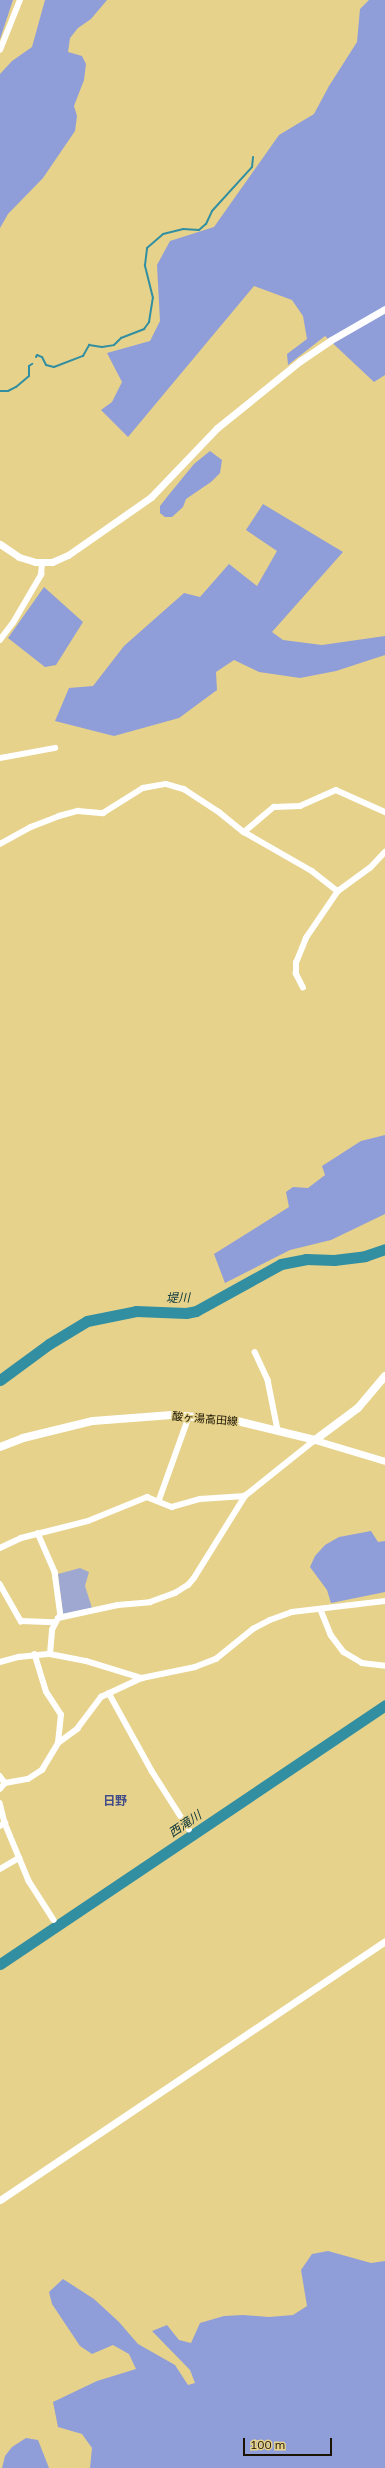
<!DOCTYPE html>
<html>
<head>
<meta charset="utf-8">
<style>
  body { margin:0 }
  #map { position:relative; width:385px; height:2468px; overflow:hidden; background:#e6d28b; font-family:Mulish,"Noto Sans JP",sans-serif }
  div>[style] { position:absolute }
  .green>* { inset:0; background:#9fa8d1 }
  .forest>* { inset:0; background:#8f9dd9 }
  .stream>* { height:2px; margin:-1px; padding:0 1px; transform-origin:1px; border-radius:1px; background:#328fa2 }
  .river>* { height:11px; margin:-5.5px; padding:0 5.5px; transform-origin:5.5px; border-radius:5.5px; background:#328fa2 }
  .minor>* { height:5.5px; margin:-2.75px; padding:0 2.75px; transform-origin:2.75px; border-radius:2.75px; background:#fff }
  .tertiary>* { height:7px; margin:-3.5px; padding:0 3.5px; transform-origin:3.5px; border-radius:3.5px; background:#fff }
  .secondary>* { height:8px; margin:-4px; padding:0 4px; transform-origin:4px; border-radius:4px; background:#fff }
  span { translate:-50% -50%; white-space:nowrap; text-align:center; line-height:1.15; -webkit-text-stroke:3px #e6d28b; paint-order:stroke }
  .street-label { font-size:11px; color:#1a1300 }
  .water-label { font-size:12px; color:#05313a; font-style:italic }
  .neighbourhood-label { font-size:12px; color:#424c89; font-weight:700 }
  .scale { position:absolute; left:243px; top:2438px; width:89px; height:18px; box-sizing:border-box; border:2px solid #1a1300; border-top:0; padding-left:5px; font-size:12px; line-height:14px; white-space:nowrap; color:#1a1300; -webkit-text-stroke:3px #e6d28b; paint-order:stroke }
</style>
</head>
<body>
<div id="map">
  <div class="green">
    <i style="clip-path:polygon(80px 1568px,89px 1572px,85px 1586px,92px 1608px,63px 1614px,58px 1574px)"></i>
  </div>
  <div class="forest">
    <i style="clip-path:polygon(0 0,13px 0,0 39px)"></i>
    <i style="clip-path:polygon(45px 0,107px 0,91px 19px,78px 28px,70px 38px,68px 52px,82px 56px,86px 64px,84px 80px,74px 106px,77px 116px,75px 131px,43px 178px,8px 214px,0 228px,0 74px,12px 61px,32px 47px)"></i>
    <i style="clip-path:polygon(369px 0,385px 0,385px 375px,374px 382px,325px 336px,288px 365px,287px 354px,307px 339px,303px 316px,292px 300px,254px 286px,128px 437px,101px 410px,112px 402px,122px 382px,107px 353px,150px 341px,160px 321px,157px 265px,170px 241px,214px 227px,279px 135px,314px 114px,329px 86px,357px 42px,360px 9px)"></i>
    <i style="clip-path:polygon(210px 451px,222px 460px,220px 473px,211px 482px,186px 499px,183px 507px,172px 517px,165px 517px,160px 513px,160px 506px,167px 497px,194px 464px)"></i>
    <i style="clip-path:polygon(263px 504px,343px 552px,272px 632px,283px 640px,322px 645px,385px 636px,385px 655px,336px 671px,300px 678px,259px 672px,234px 660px,216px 672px,217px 690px,179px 718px,114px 736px,55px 721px,69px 688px,93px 686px,124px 646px,184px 593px,200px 597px,229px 564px,257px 586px,277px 551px,246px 530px)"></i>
    <i style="clip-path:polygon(44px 587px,83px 622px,56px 665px,45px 667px,8px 638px)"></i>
    <i style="clip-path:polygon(385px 1135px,385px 1214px,331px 1240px,290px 1250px,225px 1283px,214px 1254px,289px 1207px,286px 1192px,293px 1187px,308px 1188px,325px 1175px,322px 1166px,361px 1141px)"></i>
    <i style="clip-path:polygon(371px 1531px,378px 1542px,385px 1541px,385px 1592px,331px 1603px,327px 1590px,310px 1567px,315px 1556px,325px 1545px,339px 1537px)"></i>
    <i style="clip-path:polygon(328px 2251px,371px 2263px,385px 2261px,385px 2468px,90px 2468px,92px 2448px,82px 2434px,58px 2427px,53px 2402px,97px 2381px,136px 2369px,129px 2354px,113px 2345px,92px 2354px,80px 2346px,52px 2304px,49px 2292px,63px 2279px,94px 2299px,119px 2322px,138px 2344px,175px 2365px,188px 2385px,195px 2383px,190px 2370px,152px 2331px,167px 2325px,179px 2340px,191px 2343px,200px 2323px,224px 2316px,243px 2315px,269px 2317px,293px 2315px,307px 2306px,301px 2270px,312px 2254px)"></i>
    <i style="clip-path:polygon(26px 2438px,38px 2440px,49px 2468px,2px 2468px,5px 2456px,12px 2447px)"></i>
  </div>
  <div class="stream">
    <i style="left:36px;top:357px;width:2px;rotate:-63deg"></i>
    <i style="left:37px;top:355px;width:5px;rotate:22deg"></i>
    <i style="left:42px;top:357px;width:9px;rotate:63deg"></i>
    <i style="left:46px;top:365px;width:8px;rotate:14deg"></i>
    <i style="left:54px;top:367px;width:31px;rotate:-21deg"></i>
    <i style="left:83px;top:356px;width:13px;rotate:-61deg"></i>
    <i style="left:89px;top:345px;width:13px;rotate:9deg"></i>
    <i style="left:102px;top:347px;width:12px;rotate:-9deg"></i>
    <i style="left:114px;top:345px;width:10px;rotate:-45deg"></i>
    <i style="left:121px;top:338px;width:25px;rotate:-21deg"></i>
    <i style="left:144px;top:329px;width:9px;rotate:-54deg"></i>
    <i style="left:149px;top:322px;width:24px;rotate:-81deg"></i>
    <i style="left:153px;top:298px;width:34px;rotate:-104deg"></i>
    <i style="left:145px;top:265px;width:17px;rotate:-83deg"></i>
    <i style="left:147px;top:248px;width:21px;rotate:-41deg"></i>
    <i style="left:163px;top:234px;width:21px;rotate:-14deg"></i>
    <i style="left:183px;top:229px;width:16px;rotate:4deg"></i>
    <i style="left:199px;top:230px;width:9px;rotate:-41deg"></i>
    <i style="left:206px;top:224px;width:14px;rotate:-65deg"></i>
    <i style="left:212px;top:211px;width:59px;rotate:-47.7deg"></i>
    <i style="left:252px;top:167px;width:10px;rotate:-84deg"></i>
    <i style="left:0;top:391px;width:8px"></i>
    <i style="left:8px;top:391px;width:9px;rotate:-27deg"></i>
    <i style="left:16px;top:387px;width:17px;rotate:-40deg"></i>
    <i style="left:29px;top:376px;width:10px;rotate:-90deg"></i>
    <i style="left:29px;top:366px;width:4px;rotate:-34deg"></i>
  </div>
  <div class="river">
    <i style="left:0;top:1380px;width:61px;rotate:-36.3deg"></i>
    <i style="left:49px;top:1344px;width:44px;rotate:-31.2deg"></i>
    <i style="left:87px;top:1321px;width:50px;rotate:-11.5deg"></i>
    <i style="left:136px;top:1311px;width:50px;rotate:2.3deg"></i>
    <i style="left:186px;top:1313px;width:10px;rotate:-11deg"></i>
    <i style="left:196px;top:1311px;width:97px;rotate:-28.9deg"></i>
    <i style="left:281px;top:1264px;width:25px;rotate:-11deg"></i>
    <i style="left:306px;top:1259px;width:28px;rotate:2deg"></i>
    <i style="left:334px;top:1260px;width:31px;rotate:-7deg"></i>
    <i style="left:365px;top:1256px;width:21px;rotate:-19deg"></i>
    <i style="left:0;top:1964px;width:464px;rotate:-33.9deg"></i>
  </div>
  <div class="minor">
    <i style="left:0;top:50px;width:54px;rotate:-68.2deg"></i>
    <i style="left:0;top:640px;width:21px;rotate:-53deg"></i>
    <i style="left:13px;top:623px;width:56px;rotate:-59.7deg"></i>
    <i style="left:41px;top:575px;width:12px;rotate:-85deg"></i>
    <i style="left:0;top:758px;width:56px;rotate:-10.3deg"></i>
    <i style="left:244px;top:832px;width:39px;rotate:-40deg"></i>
    <i style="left:274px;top:807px;width:26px;rotate:-2deg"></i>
    <i style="left:300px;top:806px;width:39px;rotate:-24deg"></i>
    <i style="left:336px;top:790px;width:54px;rotate:24.2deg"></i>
    <i style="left:0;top:844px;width:35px;rotate:-29deg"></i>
    <i style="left:31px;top:827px;width:30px;rotate:-21deg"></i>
    <i style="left:59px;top:816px;width:20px;rotate:-15deg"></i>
    <i style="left:78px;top:811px;width:25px;rotate:5deg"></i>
    <i style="left:103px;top:813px;width:47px;rotate:-32deg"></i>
    <i style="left:143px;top:788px;width:23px;rotate:-10deg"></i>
    <i style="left:166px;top:784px;width:19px;rotate:16deg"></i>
    <i style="left:184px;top:789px;width:42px;rotate:33.3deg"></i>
    <i style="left:219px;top:812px;width:32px;rotate:39deg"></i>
    <i style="left:244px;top:832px;width:78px;rotate:29.8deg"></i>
    <i style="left:312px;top:871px;width:33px;rotate:38deg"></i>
    <i style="left:303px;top:988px;width:16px;rotate:-117deg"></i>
    <i style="left:296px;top:974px;width:11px;rotate:-90deg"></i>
    <i style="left:296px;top:963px;width:27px;rotate:-68deg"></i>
    <i style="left:306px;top:938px;width:57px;rotate:-55.8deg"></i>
    <i style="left:338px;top:891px;width:39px;rotate:-36deg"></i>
    <i style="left:370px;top:868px;width:22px;rotate:-47deg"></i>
    <i style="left:255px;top:1352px;width:31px;rotate:65deg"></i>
    <i style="left:268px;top:1380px;width:51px;rotate:78.7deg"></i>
    <i style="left:159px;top:1500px;width:89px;rotate:-70.3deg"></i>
    <i style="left:38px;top:1533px;width:43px;rotate:66.4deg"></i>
    <i style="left:55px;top:1572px;width:45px;rotate:82.4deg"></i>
    <i style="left:0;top:1548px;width:23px;rotate:-25deg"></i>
    <i style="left:21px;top:1538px;width:69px;rotate:-14.2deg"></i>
    <i style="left:88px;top:1521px;width:64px;rotate:-22.1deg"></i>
    <i style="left:147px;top:1497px;width:27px;rotate:22deg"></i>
    <i style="left:172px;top:1507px;width:29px;rotate:-16deg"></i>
    <i style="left:200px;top:1499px;width:45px;rotate:-3.8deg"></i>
    <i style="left:0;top:1584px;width:43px;rotate:60.4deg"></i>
    <i style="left:21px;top:1621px;width:33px;rotate:2deg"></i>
    <i style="left:321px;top:1610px;width:27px;rotate:68deg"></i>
    <i style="left:331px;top:1635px;width:21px;rotate:53deg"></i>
    <i style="left:344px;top:1652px;width:21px;rotate:31deg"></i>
    <i style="left:362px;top:1663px;width:23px;rotate:7deg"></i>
    <i style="left:50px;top:1654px;width:24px;rotate:-85deg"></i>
    <i style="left:52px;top:1630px;width:13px;rotate:-63deg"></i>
    <i style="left:58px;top:1618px;width:61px;rotate:-12.2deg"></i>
    <i style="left:118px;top:1605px;width:32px;rotate:-5deg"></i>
    <i style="left:150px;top:1602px;width:27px;rotate:-20deg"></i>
    <i style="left:175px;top:1593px;width:15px;rotate:-32deg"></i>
    <i style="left:188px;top:1585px;width:9px;rotate:-49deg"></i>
    <i style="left:194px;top:1578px;width:97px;rotate:-58.1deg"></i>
    <i style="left:245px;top:1496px;width:90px;rotate:-38.7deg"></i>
    <i style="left:0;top:1662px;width:20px;rotate:-15deg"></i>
    <i style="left:19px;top:1657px;width:31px;rotate:-6deg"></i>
    <i style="left:50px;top:1654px;width:37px;rotate:11deg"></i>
    <i style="left:86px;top:1661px;width:59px;rotate:16.9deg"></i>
    <i style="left:109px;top:1693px;width:89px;rotate:61.1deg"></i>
    <i style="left:152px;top:1771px;width:69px;rotate:57.5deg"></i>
    <i style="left:58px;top:1743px;width:24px;rotate:-36deg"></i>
    <i style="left:77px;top:1729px;width:40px;rotate:-53deg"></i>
    <i style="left:101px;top:1697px;width:45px;rotate:-24.9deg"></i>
    <i style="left:142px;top:1678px;width:54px;rotate:-11.7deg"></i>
    <i style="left:195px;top:1667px;width:22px;rotate:-21deg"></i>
    <i style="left:216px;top:1659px;width:48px;rotate:-39deg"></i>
    <i style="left:253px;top:1629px;width:19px;rotate:-28deg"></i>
    <i style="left:270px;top:1620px;width:23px;rotate:-20deg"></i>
    <i style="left:292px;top:1612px;width:94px;rotate:-6.7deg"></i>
    <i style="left:0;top:1776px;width:9px;rotate:54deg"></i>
    <i style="left:0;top:1789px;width:8px;rotate:-50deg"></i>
    <i style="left:5px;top:1783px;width:23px;rotate:-10deg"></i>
    <i style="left:28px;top:1779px;width:17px;rotate:-33deg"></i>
    <i style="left:42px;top:1770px;width:31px;rotate:-59deg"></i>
    <i style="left:58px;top:1743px;width:28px;rotate:-84deg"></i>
    <i style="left:61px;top:1715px;width:27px;rotate:-123deg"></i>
    <i style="left:46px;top:1692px;width:39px;rotate:-107deg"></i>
    <i style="left:0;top:1803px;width:21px;rotate:76deg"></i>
    <i style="left:5px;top:1823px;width:63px;rotate:67.5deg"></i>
    <i style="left:29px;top:1881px;width:46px;rotate:57.3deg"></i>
    <i style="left:0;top:1826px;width:6px;rotate:-31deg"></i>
    <i style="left:0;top:1869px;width:22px;rotate:-30deg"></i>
  </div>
  <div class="tertiary">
    <i style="left:0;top:544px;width:23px;rotate:34deg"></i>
    <i style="left:19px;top:557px;width:17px;rotate:17deg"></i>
    <i style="left:35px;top:562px;width:17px"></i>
    <i style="left:52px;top:562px;width:17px;rotate:-24deg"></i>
    <i style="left:68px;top:555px;width:101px;rotate:-34.9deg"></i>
    <i style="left:151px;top:497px;width:95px;rotate:-46.3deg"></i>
    <i style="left:217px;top:428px;width:107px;rotate:-38.9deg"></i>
    <i style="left:300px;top:361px;width:37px;rotate:-34deg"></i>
    <i style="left:331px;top:340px;width:62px;rotate:-29.9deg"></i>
    <i style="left:315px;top:1440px;width:73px;rotate:16.7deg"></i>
    <i style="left:0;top:2200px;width:464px;rotate:-33.9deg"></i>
  </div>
  <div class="secondary">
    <i style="left:0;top:1447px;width:25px;rotate:-21deg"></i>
    <i style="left:23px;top:1438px;width:72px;rotate:-13.7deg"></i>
    <i style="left:93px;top:1421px;width:79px;rotate:-4.3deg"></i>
    <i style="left:172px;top:1415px;width:61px;rotate:4.7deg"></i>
    <i style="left:233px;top:1420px;width:84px;rotate:13.7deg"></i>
    <i style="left:315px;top:1440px;width:54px;rotate:-36.7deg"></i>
    <i style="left:358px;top:1408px;width:42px;rotate:-49.8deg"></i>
  </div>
  <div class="street-label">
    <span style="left:205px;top:1419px;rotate:5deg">酸ヶ湯高田線</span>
  </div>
  <div class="water-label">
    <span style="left:178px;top:1298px;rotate:-1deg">堤川</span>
    <span style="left:185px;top:1824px;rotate:-34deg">西滝川</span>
  </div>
  <div class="neighbourhood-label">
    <span style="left:115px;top:1801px">日野</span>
  </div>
  <div class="scale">100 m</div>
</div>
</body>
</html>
